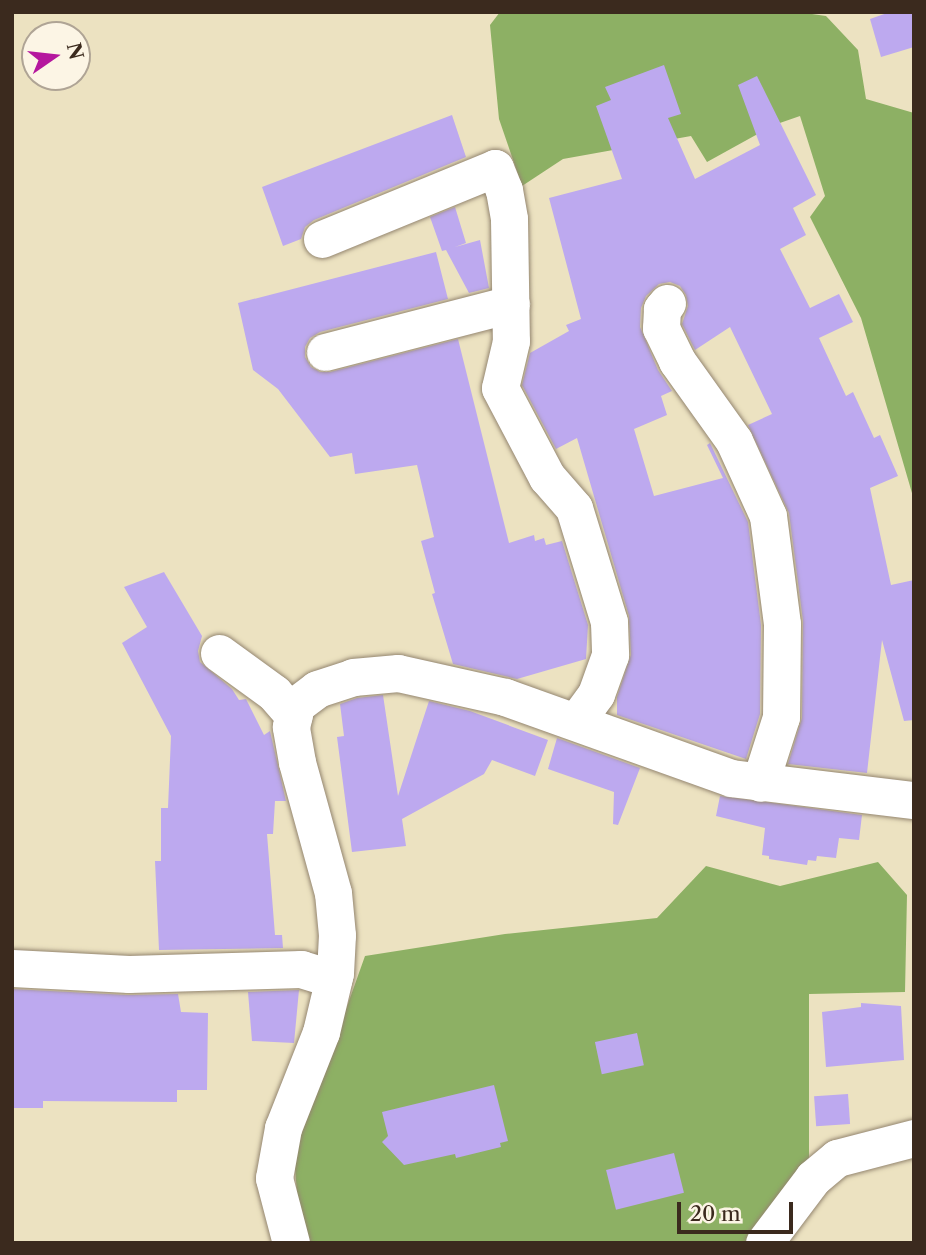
<!DOCTYPE html>
<html>
<head>
<meta charset="utf-8">
<style>
  body { margin:0 }
  #map { position:relative; width:926px; height:1255px; overflow:hidden; background:#ece2c1; font-family:"Libre Caslon Text",serif }
  div>[style] { position:absolute }
  .forest>* { inset:0; background:#8db064 }
  .building>* { inset:0; background:#bda9ef; transform-origin:0 0 }
  .roads { filter:drop-shadow(0 0 2px #948670) drop-shadow(0 0 2px #948670) }
  .street>* { height:37px; margin:-18.5px; padding:0 18.5px; transform-origin:18.5px; border-radius:18.5px; background:#fff }
  span { translate:-50% -50%; white-space:nowrap; text-align:center; line-height:1.15; -webkit-text-stroke:7px #fcf5e5; paint-order:stroke }
  .frame { position:absolute; inset:0; border:14px solid #3b2a1e; pointer-events:none }
  .north { position:absolute; left:21px; top:21px; width:70px; height:70px; box-sizing:border-box; background:#fcf5e5; border:2px solid #afa495; border-radius:50%; rotate:76deg; font-size:19px; font-weight:700; line-height:28px; text-align:center; color:#3b2a1e }
  .north::after { content:''; display:block; margin:auto; width:24px; height:32px; background:#b5179e; clip-path:polygon(50% 0,100% 100%,50% 72%,0 100%) }
  .scale { position:absolute; left:677px; top:1202px; width:116px; height:32px; box-sizing:border-box; border:4px solid #3b2a1e; border-top:0; padding-left:9px; font-size:21px; line-height:24px; white-space:nowrap; color:#3b2a1e; -webkit-text-stroke:5px #fcf5e5; paint-order:stroke }
</style>
</head>
<body>
<div id="map">
  <div class="forest">
    <i style="clip-path:polygon(500px 12px,798px 12px,826px 16px,858px 50px,866px 99px,914px 113px,914px 500px,861px 318px,810px 217px,825px 196px,800px 116px,774px 125px,707px 162px,691px 136px,563px 159px,522px 186px,499px 119px,490px 25px)"></i>
    <i style="clip-path:polygon(878px 862px,907px 895px,905px 992px,809px 994px,809px 1166px,752px 1243px,310px 1243px,299px 1219px,294px 1155px,365px 956px,505px 934px,657px 918px,706px 866px,780px 886px)"></i>
  </div>
  <div class="building">
    <i style="clip-path:polygon(890px 12px,914px 12px,914px 47px,881px 57px,870px 19px)"></i>
    <i style="clip-path:polygon(664px 65px,681px 114px,668px 118px,695px 179px,760px 145px,738px 85px,757px 76px,816px 195px,793px 208px,806px 235px,780px 249px,810px 308px,839px 294px,853px 322px,819px 338px,846px 396px,853px 392px,874px 438px,880px 435px,898px 476px,870px 488px,891px 585px,914px 580px,914px 720px,904px 721px,882px 640px,867px 773px,788px 764px,802px 718px,803px 621px,789px 513px,748px 425px,772px 414px,730px 327px,695px 350px,682px 324px,688px 306px,686px 295px,680px 286px,670px 282px,659px 284px,646px 296px,641px 308px,640px 327px,658px 370px,672px 391px,661px 396px,667px 415px,634px 429px,654px 496px,723px 478px,707px 445px,710px 443px,748px 522px,761px 625px,760px 714px,746px 759px,617px 715px,617px 697px,631px 655px,629px 616px,577px 438px,556px 449px,522px 385px,530px 353px,569px 331px,566px 325px,581px 319px,549px 198px,622px 179px,596px 106px,611px 100px,605px 87px)"></i>
    <i style="clip-path:polygon(452px 115px,466px 157px,314px 220px,305px 227px,301px 239px,283px 246px,262px 187px)"></i>
    <i style="clip-path:polygon(455px 207px,466px 243px,455px 247px,480px 240px,489px 288px,469px 293px,446px 250px,442px 251px,430px 217px)"></i>
    <i style="clip-path:polygon(436px 252px,448px 299px,320px 332px,310px 338px,305px 347px,305px 357px,311px 367px,320px 372px,330px 372px,458px 339px,509px 543px,534px 535px,535px 541px,544px 538px,546px 545px,562px 541px,588px 625px,586px 659px,517px 679px,453px 664px,432px 594px,435px 593px,421px 541px,434px 537px,417px 465px,355px 474px,352px 453px,330px 457px,278px 389px,253px 370px,238px 303px)"></i>
    <i style="clip-path:polygon(164px 572px,202px 636px,198px 651px,200px 662px,232px 689px,239px 700px,246px 699px,264px 735px,270px 731px,286px 801px,275px 801px,273px 834px,267px 834px,275px 935px,282px 935px,283px 948px,159px 950px,155px 861px,161px 861px,161px 808px,168px 808px,171px 736px,122px 643px,147px 627px,124px 587px)"></i>
    <i style="clip-path:polygon(383px 695px,398px 796px,429px 701px,470px 711px,548px 740px,535px 776px,492px 760px,484px 774px,402px 819px,406px 846px,352px 852px,337px 737px,344px 736px,340px 704px,357px 698px)"></i>
    <i style="clip-path:polygon(557px 738px,640px 768px,618px 825px,613px 824px,614px 792px,548px 769px)"></i>
    <i style="clip-path:polygon(720px 796px,862px 815px,859px 840px,839px 838px,836px 858px,817px 856px,816px 861px,808px 860px,807px 865px,769px 859px,769px 856px,762px 855px,765px 828px,716px 816px)"></i>
    <i style="clip-path:polygon(12px 989px,128px 995px,178px 994px,181px 1012px,208px 1013px,207px 1090px,177px 1090px,177px 1102px,43px 1101px,43px 1108px,12px 1108px)"></i>
    <i style="clip-path:polygon(299px 990px,294px 1043px,252px 1041px,248px 992px)"></i>
    <i style="clip-path:polygon(861px 1003px,901px 1006px,904px 1060px,826px 1067px,822px 1012px,861px 1007px)"></i>
    <i style="left:637px;top:1033px;width:33px;height:43px;rotate:78deg"></i>
    <i style="clip-path:polygon(494px 1085px,508px 1141px,500px 1143px,501px 1147px,456px 1158px,455px 1154px,404px 1165px,382px 1142px,388px 1136px,382px 1112px)"></i>
    <i style="left:848px;top:1094px;width:30px;height:34px;rotate:86deg"></i>
    <i style="left:674px;top:1153px;width:41px;height:70px;rotate:76deg"></i>
  </div>
  <div class="roads">
    <div class="street">
      <i style="left:322px;top:239px;width:187px;rotate:-22.3deg"></i>
      <i style="left:495px;top:168px;width:24px;rotate:68deg"></i>
      <i style="left:504px;top:190px;width:29px;rotate:80deg"></i>
      <i style="left:509px;top:219px;width:122px;rotate:89.1deg"></i>
      <i style="left:511px;top:341px;width:48px;rotate:103.2deg"></i>
      <i style="left:500px;top:388px;width:101px;rotate:62.2deg"></i>
      <i style="left:547px;top:477px;width:41px;rotate:48.9deg"></i>
      <i style="left:574px;top:508px;width:119px;rotate:72.9deg"></i>
      <i style="left:609px;top:622px;width:33px;rotate:88deg"></i>
      <i style="left:610px;top:655px;width:41px;rotate:109.7deg"></i>
      <i style="left:596px;top:694px;width:32px;rotate:126deg"></i>
      <i style="left:667px;top:303px;width:8px;rotate:130deg"></i>
      <i style="left:662px;top:309px;width:19px;rotate:93deg"></i>
      <i style="left:661px;top:328px;width:37px;rotate:64deg"></i>
      <i style="left:677px;top:361px;width:98px;rotate:54.5deg"></i>
      <i style="left:734px;top:441px;width:82px;rotate:65.6deg"></i>
      <i style="left:768px;top:516px;width:109px;rotate:82.6deg"></i>
      <i style="left:782px;top:624px;width:93px;rotate:90.6deg"></i>
      <i style="left:781px;top:717px;width:69px;rotate:107.7deg"></i>
      <i style="left:325px;top:352px;width:192px;rotate:-14.5deg"></i>
      <i style="left:219px;top:653px;width:68px;rotate:36deg"></i>
      <i style="left:274px;top:693px;width:30px;rotate:49deg"></i>
      <i style="left:12px;top:968px;width:117px;rotate:2.9deg"></i>
      <i style="left:129px;top:974px;width:172px;rotate:-1.7deg"></i>
      <i style="left:301px;top:969px;width:34px;rotate:17deg"></i>
      <i style="left:291px;top:1243px;width:67px;rotate:-104.7deg"></i>
      <i style="left:274px;top:1178px;width:51px;rotate:-79.8deg"></i>
      <i style="left:283px;top:1128px;width:103px;rotate:-68.4deg"></i>
      <i style="left:321px;top:1032px;width:61px;rotate:-76.7deg"></i>
      <i style="left:335px;top:973px;width:38px;rotate:-87deg"></i>
      <i style="left:337px;top:935px;width:42px;rotate:-95.4deg"></i>
      <i style="left:333px;top:893px;width:136px;rotate:-105.4deg"></i>
      <i style="left:297px;top:762px;width:36px;rotate:-100deg"></i>
      <i style="left:291px;top:727px;width:23px;rotate:-77deg"></i>
      <i style="left:296px;top:705px;width:26px;rotate:-37deg"></i>
      <i style="left:317px;top:689px;width:38px;rotate:-18deg"></i>
      <i style="left:353px;top:677px;width:45px;rotate:-5.1deg"></i>
      <i style="left:398px;top:673px;width:110px;rotate:12.6deg"></i>
      <i style="left:505px;top:697px;width:240px;rotate:19.7deg"></i>
      <i style="left:731px;top:778px;width:184px;rotate:6.9deg"></i>
      <i style="left:764px;top:1243px;width:81px;rotate:-53deg"></i>
      <i style="left:813px;top:1178px;width:31px;rotate:-40deg"></i>
      <i style="left:837px;top:1158px;width:80px;rotate:-14.6deg"></i>
    </div>
  </div>
  <div class="frame"></div>
  <div class="north">N</div>
  <div class="scale">20 m</div>
</div>
</body>
</html>
